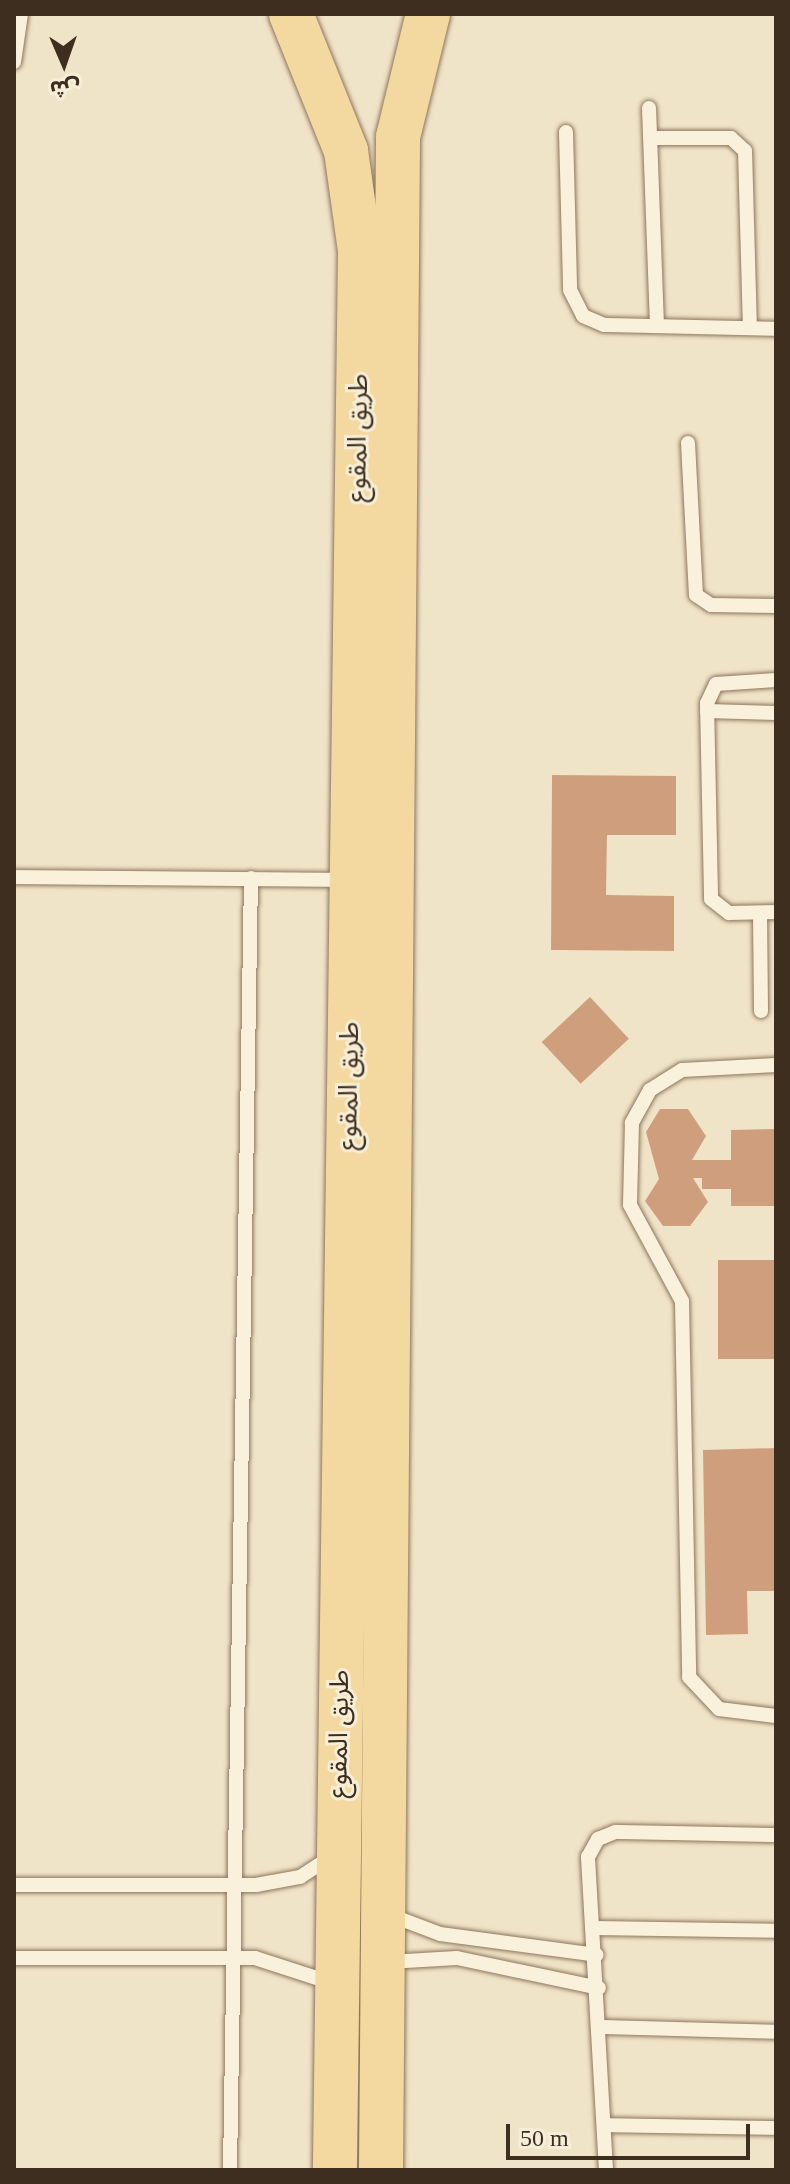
<!DOCTYPE html>
<html>
<head>
<meta charset="utf-8">
<style>
  body { margin:0 }
  #map { position:relative; width:790px; height:2184px; overflow:hidden; background:#f0e4c8; font-family:"Times New Roman","Noto Sans Arabic",serif }
  div>[style] { position:absolute }
  .building>* { inset:0; background:#cf9f7d; transform-origin:0 0 }
  .roads { filter:drop-shadow(0 0 2px #8d765c) drop-shadow(0 0 2px #8d765c) }
  .lane>* { height:14px; margin:-7px; padding:0 7px; transform-origin:7px; border-radius:7px; background:#faf1dc }
  .primary>* { height:44px; margin:-22px; padding:0 22px; transform-origin:22px; border-radius:22px; background:#f3d9a0 }
  span { translate:-50% -50%; white-space:nowrap; text-align:center; line-height:1.15; -webkit-text-stroke:6px #f7eed8; paint-order:stroke }
  .street-label { font-size:26px; color:#3d2e20 }
  .frame { position:absolute; inset:0; border:16px solid #3d2e20; pointer-events:none }
  .north { position:absolute; left:24px; top:24px; width:80px; height:80px; -webkit-text-stroke:6px #f7eed8; paint-order:stroke; rotate:178deg; font-size:22px; font-weight:700; line-height:32px; text-align:center; color:#3d2e20 }
  .north::after { content:''; display:block; margin:auto; width:28px; height:36px; background:#3d2e20; clip-path:polygon(50% 0,100% 100%,50% 72%,0 100%) }
  .scale { position:absolute; left:506px; top:2124px; width:244px; height:36px; box-sizing:border-box; border:4px solid #3d2e20; border-top:0; padding-left:10px; font-size:24px; line-height:28px; white-space:nowrap; color:#3d2e20; -webkit-text-stroke:6px #f7eed8; paint-order:stroke }
</style>
</head>
<body>
<div id="map">
  <div class="building">
    <i style="clip-path:polygon(552px 775px,676px 776px,676px 835px,607px 835px,606px 895px,674px 896px,674px 951px,551px 950px)"></i>
    <i style="left:590px;top:997px;width:57px;height:66px;rotate:47deg"></i>
    <i style="clip-path:polygon(660px 1109px,688px 1109px,706px 1136px,692px 1160px,731px 1160px,731px 1130px,776px 1129px,776px 1206px,731px 1206px,731px 1189px,702px 1189px,702px 1178px,693px 1178px,708px 1202px,690px 1226px,663px 1226px,645px 1201px,659px 1179px,646px 1132px)"></i>
    <i style="left:718px;top:1260px;width:58px;height:99px"></i>
    <i style="clip-path:polygon(776px 1448px,776px 1591px,747px 1591px,748px 1634px,706px 1635px,703px 1450px)"></i>
  </div>
  <div class="roads">
    <div class="lane">
      <i style="left:14px;top:62px;width:49px;rotate:-81.7deg"></i>
      <i style="left:649px;top:108px;width:218px;rotate:87.9deg"></i>
      <i style="left:566px;top:132px;width:158px;rotate:88.5deg"></i>
      <i style="left:570px;top:290px;width:29px;rotate:63deg"></i>
      <i style="left:583px;top:316px;width:23px;rotate:23deg"></i>
      <i style="left:604px;top:325px;width:172px;rotate:1.3deg"></i>
      <i style="left:651px;top:138px;width:80px"></i>
      <i style="left:731px;top:138px;width:19px;rotate:43deg"></i>
      <i style="left:745px;top:151px;width:177px;rotate:88.4deg"></i>
      <i style="left:688px;top:443px;width:152px;rotate:87deg"></i>
      <i style="left:696px;top:595px;width:18px;rotate:34deg"></i>
      <i style="left:711px;top:605px;width:65px;rotate:0.9deg"></i>
      <i style="left:776px;top:680px;width:60px;rotate:176.2deg"></i>
      <i style="left:716px;top:684px;width:21px;rotate:115deg"></i>
      <i style="left:707px;top:703px;width:196px;rotate:88.8deg"></i>
      <i style="left:711px;top:899px;width:23px;rotate:38deg"></i>
      <i style="left:729px;top:913px;width:47px;rotate:-1.2deg"></i>
      <i style="left:707px;top:711px;width:69px;rotate:1.7deg"></i>
      <i style="left:14px;top:877px;width:332px;rotate:0.5deg"></i>
      <i style="left:760px;top:913px;width:98px;rotate:89.4deg"></i>
      <i style="left:776px;top:1065px;width:94px;rotate:177deg"></i>
      <i style="left:682px;top:1070px;width:38px;rotate:148deg"></i>
      <i style="left:650px;top:1090px;width:38px;rotate:119deg"></i>
      <i style="left:632px;top:1123px;width:82px;rotate:91.4deg"></i>
      <i style="left:630px;top:1205px;width:109px;rotate:61.6deg"></i>
      <i style="left:682px;top:1301px;width:376px;rotate:88.9deg"></i>
      <i style="left:689px;top:1677px;width:44px;rotate:46.8deg"></i>
      <i style="left:719px;top:1709px;width:57px;rotate:7deg"></i>
      <i style="left:14px;top:1885px;width:242px"></i>
      <i style="left:256px;top:1885px;width:45px;rotate:-10.3deg"></i>
      <i style="left:300px;top:1877px;width:37px;rotate:-33deg"></i>
      <i style="left:390px;top:1915px;width:53px;rotate:20.8deg"></i>
      <i style="left:440px;top:1934px;width:158px;rotate:7.6deg"></i>
      <i style="left:594px;top:1928px;width:182px;rotate:0.9deg"></i>
      <i style="left:14px;top:1958px;width:241px"></i>
      <i style="left:255px;top:1958px;width:81px;rotate:18deg"></i>
      <i style="left:388px;top:1962px;width:69px;rotate:-3.3deg"></i>
      <i style="left:457px;top:1958px;width:145px;rotate:11.9deg"></i>
      <i style="left:601px;top:2027px;width:175px;rotate:1.6deg"></i>
      <i style="left:604px;top:2125px;width:172px;rotate:1deg"></i>
      <i style="left:230px;top:2170px;width:1292px;rotate:-89.07deg"></i>
      <i style="left:606px;top:2170px;width:314px;rotate:-93.3deg"></i>
      <i style="left:588px;top:1857px;width:21px;rotate:-61deg"></i>
      <i style="left:598px;top:1839px;width:18px;rotate:-22deg"></i>
      <i style="left:615px;top:1832px;width:161px;rotate:1.1deg"></i>
    </div>
    <div class="primary">
      <i style="left:291px;top:14px;width:148px;rotate:68.1deg"></i>
      <i style="left:346px;top:151px;width:101px;rotate:82deg"></i>
      <i style="left:360px;top:251px;width:1919px;rotate:90.75deg"></i>
      <i style="left:381px;top:2170px;width:2033px;rotate:-89.52deg"></i>
      <i style="left:398px;top:137px;width:127px;rotate:-76.3deg"></i>
    </div>
  </div>
  <div class="street-label">
    <span style="left:358px;top:438px;rotate:-89deg">طريق المقوع</span>
    <span style="left:349px;top:1086px;rotate:-89deg">طريق المقوع</span>
    <span style="left:339px;top:1734px;rotate:-89deg">طريق المقوع</span>
  </div>
  <div class="frame"></div>
  <div class="north">ش</div>
  <div class="scale">50 m</div>
</div>
</body>
</html>
